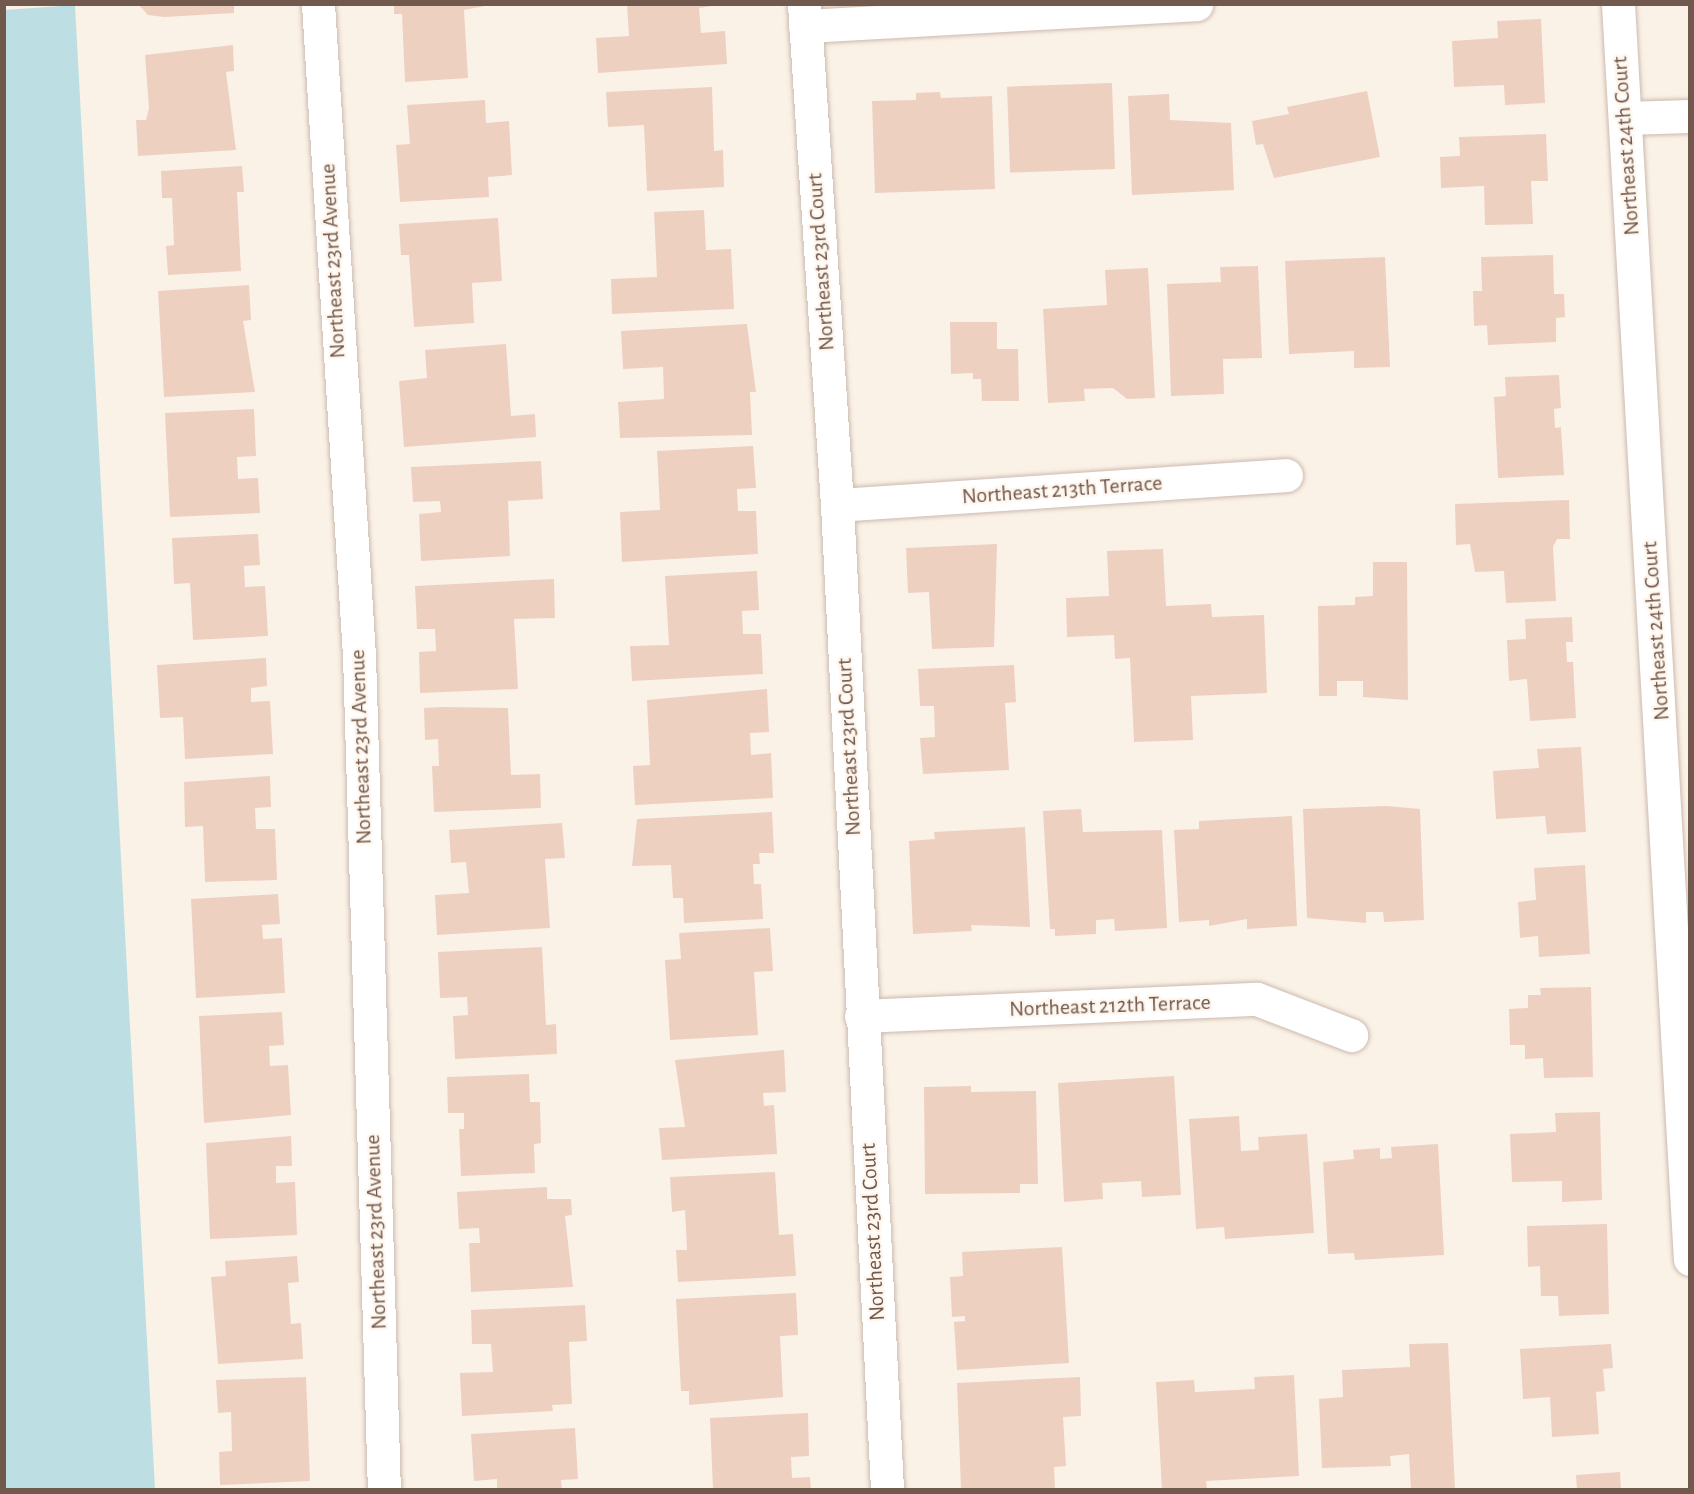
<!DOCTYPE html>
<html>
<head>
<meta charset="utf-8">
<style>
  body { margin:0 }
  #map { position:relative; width:1694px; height:1494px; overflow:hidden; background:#fbf2e7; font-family:"Alegreya Sans",sans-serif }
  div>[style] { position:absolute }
  .water>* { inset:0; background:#bddfe3 }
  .building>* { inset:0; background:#eed0c1; transform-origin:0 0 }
  .roads { filter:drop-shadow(0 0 2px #ccbaae) drop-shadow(0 0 2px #ccbaae) }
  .minor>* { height:33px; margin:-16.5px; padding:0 16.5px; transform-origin:16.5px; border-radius:16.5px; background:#fff }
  span { translate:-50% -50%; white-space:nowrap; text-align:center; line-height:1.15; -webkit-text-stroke:4.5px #fef6ed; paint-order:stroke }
  .street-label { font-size:22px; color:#72594d }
  .frame { position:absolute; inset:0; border:6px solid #72594d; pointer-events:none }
</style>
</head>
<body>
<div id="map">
  <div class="water">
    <i style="clip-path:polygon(75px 5px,155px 1489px,5px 1489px,4px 10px)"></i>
  </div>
  <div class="building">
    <i style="clip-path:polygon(138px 4px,234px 4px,234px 13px,164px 17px,148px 15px)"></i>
    <i style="clip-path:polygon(394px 4px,495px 4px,464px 10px,468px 78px,405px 82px,402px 14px,394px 14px)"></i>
    <i style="clip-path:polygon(627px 4px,726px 4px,699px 8px,701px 33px,725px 31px,727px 64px,598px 73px,596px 38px,629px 36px)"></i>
    <i style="clip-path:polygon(1541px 19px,1545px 103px,1505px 105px,1504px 85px,1454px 87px,1452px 41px,1498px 38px,1497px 21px)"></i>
    <i style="clip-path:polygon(233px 45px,234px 71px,226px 72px,236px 150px,138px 156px,136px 120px,146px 120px,149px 108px,145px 55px)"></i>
    <i style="left:1112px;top:83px;width:86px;height:105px;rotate:88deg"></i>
    <i style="clip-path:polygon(712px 87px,714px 151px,723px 150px,724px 187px,647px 191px,644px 125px,608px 127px,606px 92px)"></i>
    <i style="clip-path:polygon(1367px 91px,1380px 157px,1274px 178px,1263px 144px,1256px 145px,1252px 121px,1289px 114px,1287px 107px)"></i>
    <i style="clip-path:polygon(940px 92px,941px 98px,992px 96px,995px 189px,875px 193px,872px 101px,916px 100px,916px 93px)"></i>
    <i style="clip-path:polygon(1169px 94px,1170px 120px,1231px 123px,1234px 190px,1132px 195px,1128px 96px)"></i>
    <i style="clip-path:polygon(485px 100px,486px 123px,509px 121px,512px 175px,488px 177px,489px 197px,400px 202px,396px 145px,410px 144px,407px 105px)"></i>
    <i style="clip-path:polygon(1546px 134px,1548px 181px,1531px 181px,1533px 224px,1485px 225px,1484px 186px,1441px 188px,1440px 157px,1460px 156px,1459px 137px)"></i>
    <i style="clip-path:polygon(242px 166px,244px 192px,237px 192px,241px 271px,168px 275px,166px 246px,174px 245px,172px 198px,162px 198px,161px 171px)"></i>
    <i style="clip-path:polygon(704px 210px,706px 250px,731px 249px,734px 309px,612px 314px,611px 279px,657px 277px,654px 212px)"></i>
    <i style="clip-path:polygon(498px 218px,502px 281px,472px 283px,474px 323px,414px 327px,409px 255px,401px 255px,399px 224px)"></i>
    <i style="clip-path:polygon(1553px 255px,1554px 294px,1564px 294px,1565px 317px,1556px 318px,1556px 342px,1488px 345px,1487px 325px,1474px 326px,1473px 291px,1482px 291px,1481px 257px)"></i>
    <i style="clip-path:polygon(1385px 257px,1390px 367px,1354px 368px,1354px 351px,1289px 354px,1285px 261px)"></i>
    <i style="clip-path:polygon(1258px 266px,1262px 358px,1223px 359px,1224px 394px,1171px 396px,1167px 284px,1221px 282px,1220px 267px)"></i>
    <i style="clip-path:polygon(1148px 268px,1155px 398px,1127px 399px,1113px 388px,1084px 389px,1085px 401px,1048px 403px,1043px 309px,1107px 305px,1105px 270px)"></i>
    <i style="clip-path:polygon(249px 285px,251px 320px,243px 321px,255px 392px,164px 397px,158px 291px)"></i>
    <i style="clip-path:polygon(950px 322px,997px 322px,997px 349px,1018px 349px,1019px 401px,982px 401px,981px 379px,973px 379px,973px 373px,951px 374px)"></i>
    <i style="clip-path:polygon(747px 324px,756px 392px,750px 392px,752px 435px,620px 438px,618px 402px,664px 399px,663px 367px,623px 369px,621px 331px)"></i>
    <i style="clip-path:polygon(506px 344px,511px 416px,535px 414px,536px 437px,404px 447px,399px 381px,427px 378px,425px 350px)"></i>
    <i style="clip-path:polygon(1559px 375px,1561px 408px,1554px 409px,1555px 428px,1561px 427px,1564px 475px,1498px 478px,1494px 397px,1506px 396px,1505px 377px)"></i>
    <i style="clip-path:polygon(254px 409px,256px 456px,237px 457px,238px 479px,258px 478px,260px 513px,170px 517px,165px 413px)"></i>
    <i style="clip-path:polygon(753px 446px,756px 488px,737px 489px,738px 511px,756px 511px,758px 554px,622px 562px,620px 512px,660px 510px,657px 451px)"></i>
    <i style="clip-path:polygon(541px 461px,543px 499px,508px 501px,510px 556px,421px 561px,419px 514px,441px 512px,440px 501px,413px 502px,411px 467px)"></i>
    <i style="clip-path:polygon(1569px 500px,1570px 539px,1557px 539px,1553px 547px,1556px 601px,1506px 603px,1504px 571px,1475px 572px,1470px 544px,1456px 545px,1455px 504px)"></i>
    <i style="clip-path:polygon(258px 534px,260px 565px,244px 566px,245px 587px,265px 586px,268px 636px,193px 640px,190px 583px,174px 584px,172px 538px)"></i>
    <i style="clip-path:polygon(997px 544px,994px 647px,932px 649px,929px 592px,908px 593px,906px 548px)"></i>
    <i style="clip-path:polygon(1163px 549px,1166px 606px,1211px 604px,1212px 617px,1264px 615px,1267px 693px,1191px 696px,1193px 740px,1134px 742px,1130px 658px,1115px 659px,1114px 635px,1067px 637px,1066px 598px,1109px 596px,1107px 551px)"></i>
    <i style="clip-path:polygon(1373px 562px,1407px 562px,1408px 700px,1363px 697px,1363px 681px,1337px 681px,1337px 696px,1319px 696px,1318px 606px,1355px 605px,1355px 597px,1373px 596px)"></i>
    <i style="clip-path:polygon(757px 571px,759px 610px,742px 611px,743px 634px,761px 634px,763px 674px,632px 681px,630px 646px,669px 645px,665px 576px)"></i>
    <i style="clip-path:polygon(554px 579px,555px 618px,514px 619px,518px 689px,420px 693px,419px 652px,436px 651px,435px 629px,417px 629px,415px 586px)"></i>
    <i style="clip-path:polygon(1572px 617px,1573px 642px,1566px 642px,1567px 662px,1573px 662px,1576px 718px,1530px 721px,1527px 679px,1509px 681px,1507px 640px,1526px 639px,1525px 619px)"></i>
    <i style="clip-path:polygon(266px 658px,267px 686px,251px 688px,251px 702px,270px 701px,273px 754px,185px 759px,183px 717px,160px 718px,157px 665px)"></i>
    <i style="clip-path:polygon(1014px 665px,1016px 702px,1005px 703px,1009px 770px,923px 774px,920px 738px,935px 737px,934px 706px,920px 706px,918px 669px)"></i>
    <i style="clip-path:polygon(767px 689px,769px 732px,750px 733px,751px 755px,771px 753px,773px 798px,635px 805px,633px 766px,650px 765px,647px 700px)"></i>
    <i style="clip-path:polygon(443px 707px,508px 708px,511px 775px,540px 774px,541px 808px,434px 812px,432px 766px,439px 766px,438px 739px,425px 740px,424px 708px)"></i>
    <i style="clip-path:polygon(1581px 747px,1586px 832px,1547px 834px,1545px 816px,1496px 819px,1493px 771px,1539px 768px,1537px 749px)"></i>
    <i style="clip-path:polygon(270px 776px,271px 807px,255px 808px,256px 829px,275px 829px,277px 880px,205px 882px,203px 826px,185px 827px,184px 782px)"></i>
    <i style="clip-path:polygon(1387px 806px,1420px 809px,1424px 920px,1384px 922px,1383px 912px,1366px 912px,1366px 923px,1307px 918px,1303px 809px)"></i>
    <i style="clip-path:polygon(1081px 809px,1083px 832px,1162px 830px,1167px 928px,1115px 931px,1114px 919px,1096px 920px,1096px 934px,1055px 936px,1055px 929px,1050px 929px,1043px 811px)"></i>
    <i style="clip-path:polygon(772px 812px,774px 853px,759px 853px,760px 864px,753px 864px,754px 884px,761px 884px,763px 919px,684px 923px,683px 898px,673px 898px,671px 865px,632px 866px,637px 819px)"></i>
    <i style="clip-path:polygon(1292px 816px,1297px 926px,1247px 929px,1247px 919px,1209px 926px,1209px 920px,1179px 922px,1174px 830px,1199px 829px,1199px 821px)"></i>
    <i style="clip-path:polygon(562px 823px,565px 858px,545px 859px,550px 928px,437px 935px,435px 895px,469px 893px,466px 862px,451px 863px,449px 830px)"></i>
    <i style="clip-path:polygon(1025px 827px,1030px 927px,971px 925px,972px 931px,913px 934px,909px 841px,935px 839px,934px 832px)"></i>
    <i style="clip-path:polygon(1585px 865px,1590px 954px,1539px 957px,1538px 936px,1520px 938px,1518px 902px,1536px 900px,1534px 868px)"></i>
    <i style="clip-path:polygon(278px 894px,280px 924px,262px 925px,263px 939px,282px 938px,285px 993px,196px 998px,191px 899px)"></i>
    <i style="clip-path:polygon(770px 928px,773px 971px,754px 972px,758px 1035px,670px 1040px,665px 960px,681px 959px,679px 933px)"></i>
    <i style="clip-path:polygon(542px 947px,546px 1025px,556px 1024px,557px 1054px,455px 1059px,453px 1016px,468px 1015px,467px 997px,440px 998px,438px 952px)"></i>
    <i style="clip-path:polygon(1591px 987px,1593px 1077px,1544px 1078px,1543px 1058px,1525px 1059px,1525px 1045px,1510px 1045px,1509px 1009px,1528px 1008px,1528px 995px,1541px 995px,1540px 988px)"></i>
    <i style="clip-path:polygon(282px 1012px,284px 1045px,269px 1046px,270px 1066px,288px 1065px,291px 1115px,204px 1123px,199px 1016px)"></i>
    <i style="clip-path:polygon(784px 1050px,786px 1092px,763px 1093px,764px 1106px,774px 1105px,777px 1154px,662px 1160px,659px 1128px,685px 1127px,675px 1060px)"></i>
    <i style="clip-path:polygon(529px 1074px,530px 1102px,540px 1102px,541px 1143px,534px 1144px,535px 1173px,461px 1176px,459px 1129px,464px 1129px,464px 1113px,448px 1113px,447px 1077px)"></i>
    <i style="clip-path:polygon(1174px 1076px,1181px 1195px,1142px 1197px,1141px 1181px,1102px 1183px,1103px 1199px,1064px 1202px,1058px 1083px)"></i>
    <i style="clip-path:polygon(971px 1086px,971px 1092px,1036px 1091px,1038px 1184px,1020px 1184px,1020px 1193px,925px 1194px,924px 1087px)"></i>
    <i style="clip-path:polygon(1600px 1112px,1602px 1200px,1562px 1202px,1562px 1181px,1512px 1182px,1510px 1134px,1556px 1132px,1555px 1113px)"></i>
    <i style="clip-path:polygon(1239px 1116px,1241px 1151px,1259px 1150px,1258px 1137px,1307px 1134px,1314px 1233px,1225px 1239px,1224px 1227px,1196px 1229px,1189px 1119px)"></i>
    <i style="clip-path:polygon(291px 1136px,292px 1166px,276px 1166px,276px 1183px,295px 1182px,297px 1235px,210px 1239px,206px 1143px)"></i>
    <i style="clip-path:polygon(1438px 1144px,1444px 1255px,1355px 1260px,1354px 1253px,1328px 1254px,1323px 1162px,1354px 1159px,1353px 1150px,1380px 1148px,1380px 1159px,1392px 1158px,1391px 1147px)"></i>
    <i style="clip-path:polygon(775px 1172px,779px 1235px,793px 1234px,796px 1276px,678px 1282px,676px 1250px,687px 1250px,685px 1210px,672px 1212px,670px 1177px)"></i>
    <i style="clip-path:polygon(547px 1187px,547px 1199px,571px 1199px,572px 1215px,565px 1216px,573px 1287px,471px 1292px,469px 1243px,480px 1243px,479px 1228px,459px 1229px,457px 1192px)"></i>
    <i style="clip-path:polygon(1607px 1224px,1609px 1314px,1559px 1316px,1558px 1296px,1541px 1296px,1540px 1266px,1528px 1267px,1527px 1226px)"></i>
    <i style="clip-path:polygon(1062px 1247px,1069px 1363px,957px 1370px,954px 1322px,965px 1321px,965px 1316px,952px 1317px,950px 1277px,963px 1276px,962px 1252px)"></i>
    <i style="clip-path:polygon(297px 1256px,299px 1282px,288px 1283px,291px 1324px,301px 1323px,303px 1359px,218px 1364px,211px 1277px,226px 1276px,225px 1261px)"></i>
    <i style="clip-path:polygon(796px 1293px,798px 1335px,780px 1336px,783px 1397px,689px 1405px,689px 1391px,681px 1391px,676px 1299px)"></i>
    <i style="clip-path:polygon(585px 1305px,587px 1341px,569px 1342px,572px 1404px,552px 1405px,553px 1411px,462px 1416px,460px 1373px,493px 1372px,491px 1344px,472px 1344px,471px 1310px)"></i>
    <i style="clip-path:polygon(1448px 1343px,1455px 1490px,1411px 1490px,1409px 1454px,1390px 1456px,1391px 1466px,1322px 1468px,1319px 1399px,1343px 1397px,1342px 1370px,1410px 1367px,1409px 1344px)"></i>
    <i style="clip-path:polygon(1611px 1344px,1613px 1368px,1603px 1369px,1605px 1391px,1596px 1392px,1599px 1434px,1552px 1437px,1550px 1397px,1523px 1399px,1520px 1349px)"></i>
    <i style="clip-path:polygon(1294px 1375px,1299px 1476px,1206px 1481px,1207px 1490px,1162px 1490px,1156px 1382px,1194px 1380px,1195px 1392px,1255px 1389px,1254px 1377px)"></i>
    <i style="clip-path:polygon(306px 1377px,310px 1481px,220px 1485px,219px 1452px,232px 1451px,231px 1412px,218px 1413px,216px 1380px)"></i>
    <i style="clip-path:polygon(1080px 1377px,1081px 1416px,1063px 1417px,1066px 1466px,1054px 1467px,1055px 1490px,961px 1490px,957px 1383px)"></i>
    <i style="clip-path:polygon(808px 1413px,809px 1456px,791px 1457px,792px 1478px,810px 1477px,811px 1490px,713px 1490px,710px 1418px)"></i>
    <i style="clip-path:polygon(575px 1428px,578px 1479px,561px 1480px,562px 1490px,497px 1490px,497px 1479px,474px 1481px,471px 1434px)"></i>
    <i style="clip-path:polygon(1620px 1472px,1621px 1490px,1577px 1490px,1576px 1475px)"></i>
  </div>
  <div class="roads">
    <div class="minor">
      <i style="left:318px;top:4px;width:652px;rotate:86.4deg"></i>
      <i style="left:359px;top:655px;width:835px;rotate:88.29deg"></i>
      <i style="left:804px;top:4px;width:502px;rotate:86.23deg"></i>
      <i style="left:837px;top:505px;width:986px;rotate:87.09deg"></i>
      <i style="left:1618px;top:4px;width:1257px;rotate:86.72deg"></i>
      <i style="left:805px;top:26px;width:392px;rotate:-3.2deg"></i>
      <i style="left:1625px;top:118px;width:65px;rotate:-1.8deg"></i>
      <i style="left:837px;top:505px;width:450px;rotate:-3.8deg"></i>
      <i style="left:861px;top:1016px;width:396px;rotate:-2.5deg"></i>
      <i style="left:1257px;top:999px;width:101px;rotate:21deg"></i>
    </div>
  </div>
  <div class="street-label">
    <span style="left:1626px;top:146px;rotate:-94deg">Northeast 24th Court</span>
    <span style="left:333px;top:261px;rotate:-93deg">Northeast 23rd Avenue</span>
    <span style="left:821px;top:262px;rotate:-94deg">Northeast 23rd Court</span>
    <span style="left:1062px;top:490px;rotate:-4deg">Northeast 213th Terrace</span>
    <span style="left:1656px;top:631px;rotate:-94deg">Northeast 24th Court</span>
    <span style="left:361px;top:747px;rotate:-92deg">Northeast 23rd Avenue</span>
    <span style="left:849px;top:747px;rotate:-93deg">Northeast 23rd Court</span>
    <span style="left:1110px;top:1006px;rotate:-2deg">Northeast 212th Terrace</span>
    <span style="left:376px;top:1232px;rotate:-92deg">Northeast 23rd Avenue</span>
    <span style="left:873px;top:1232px;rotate:-93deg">Northeast 23rd Court</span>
  </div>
  <div class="frame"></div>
</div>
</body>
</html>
